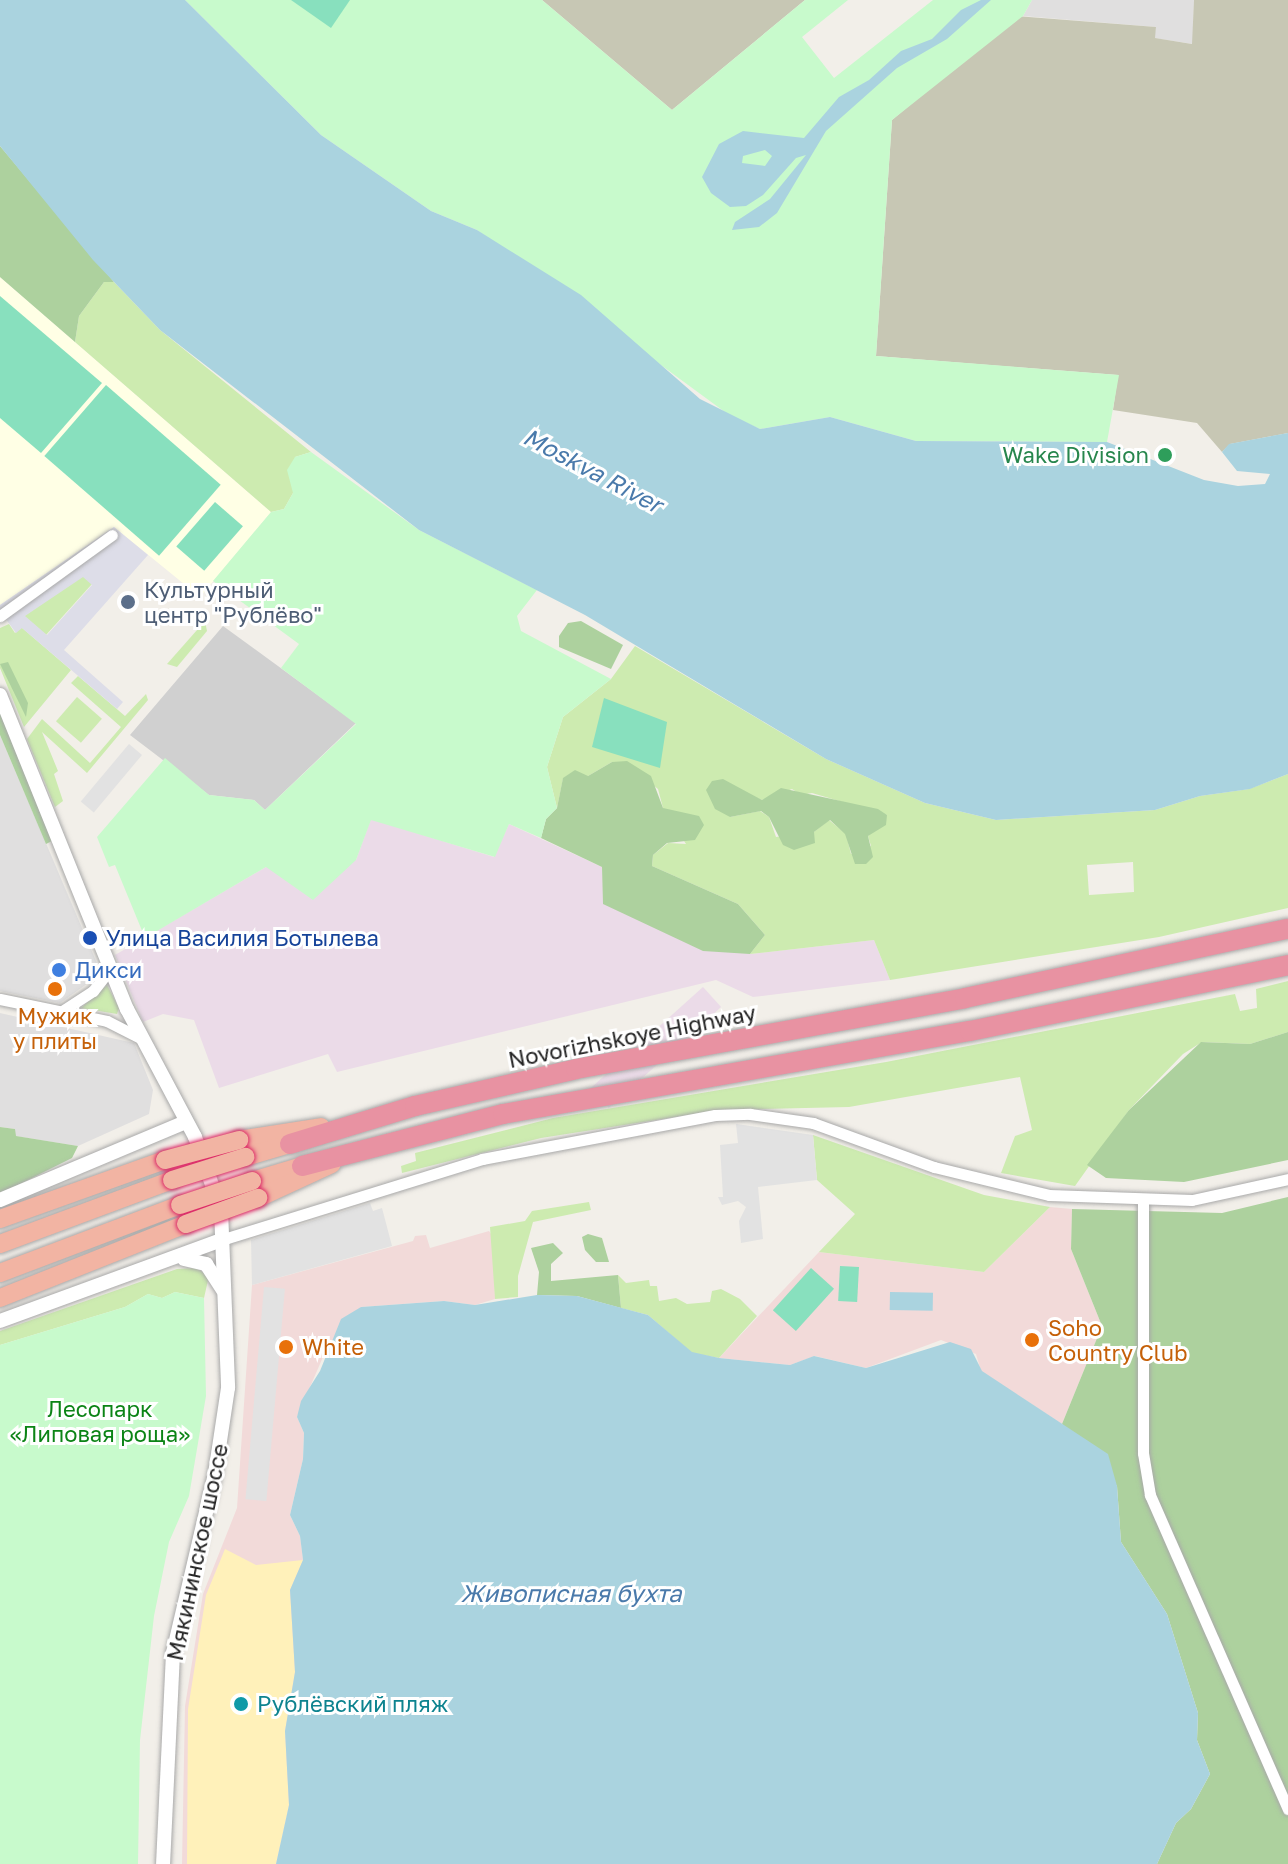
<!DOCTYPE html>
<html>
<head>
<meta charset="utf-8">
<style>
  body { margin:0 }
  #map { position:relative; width:1288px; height:1864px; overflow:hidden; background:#f2efe9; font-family:"Golos Text",sans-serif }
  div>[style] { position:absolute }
  .residential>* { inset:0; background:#e0dfdf }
  .commercial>* { inset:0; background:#f2dad9 }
  .industrial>* { inset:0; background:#ebdbe8; transform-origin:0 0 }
  .education>* { inset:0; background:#ffffe5 }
  .religious>* { inset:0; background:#d0d0d0 }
  .construction>* { inset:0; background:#c7c7b4 }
  .grass>* { inset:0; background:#cdebb0; transform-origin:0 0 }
  .forest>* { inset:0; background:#add19e }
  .sand>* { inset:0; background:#fff1ba }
  .park>* { inset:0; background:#c8facc }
  .pitch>* { inset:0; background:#88e0be; transform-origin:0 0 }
  .parking>* { inset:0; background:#e2e2e2; transform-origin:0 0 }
  .plaza>* { inset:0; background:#dddde8 }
  .water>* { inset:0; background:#aad3df; transform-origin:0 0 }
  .roads { filter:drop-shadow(0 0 2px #a9a9a9) drop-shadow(0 0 2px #a9a9a9) }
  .minor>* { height:11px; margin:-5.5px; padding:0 5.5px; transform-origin:5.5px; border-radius:5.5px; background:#fff }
  .tertiary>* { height:14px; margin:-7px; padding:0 7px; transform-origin:7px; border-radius:7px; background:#fff }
  .trunk>* { height:18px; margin:-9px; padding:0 9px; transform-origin:9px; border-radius:9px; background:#f2b4a3 }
  .motorway>* { height:20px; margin:-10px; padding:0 10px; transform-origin:10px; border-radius:10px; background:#e892a2 }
  .bridges { filter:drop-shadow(0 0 2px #dc2a67) drop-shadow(0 0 2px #dc2a67) }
  .trunk-bridge>* { height:18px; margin:-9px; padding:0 9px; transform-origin:9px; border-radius:9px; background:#f2b4a3 }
  .dots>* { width:22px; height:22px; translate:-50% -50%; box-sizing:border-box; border:4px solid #fff; border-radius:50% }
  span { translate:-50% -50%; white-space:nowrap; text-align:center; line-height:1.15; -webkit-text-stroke:6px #fff; paint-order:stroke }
  .leisure-label { font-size:22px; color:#27864d }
  .right { translate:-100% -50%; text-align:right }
  .service-label { font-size:22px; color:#4e5e75 }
  .left { translate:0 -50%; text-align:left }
  .transit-label { font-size:22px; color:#164399 }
  .shop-label { font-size:22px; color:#366cbe }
  .food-label { font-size:22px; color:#c56008 }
  .street-label { font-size:22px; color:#222 }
  .park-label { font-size:22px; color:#0c8416 }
  .culture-label { font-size:22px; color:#0d838f }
  .water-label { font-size:24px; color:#4a7aab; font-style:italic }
</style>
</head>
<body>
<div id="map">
  <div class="residential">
    <i style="clip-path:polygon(1032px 0,1194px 0,1193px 44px,1154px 38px,1156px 27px,1023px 16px)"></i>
    <i style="clip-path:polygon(0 735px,99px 968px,91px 981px,60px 1003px,0 991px)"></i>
    <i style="clip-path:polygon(0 1013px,134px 1043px,153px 1090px,149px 1114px,78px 1146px,15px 1136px,15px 1129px,0 1127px)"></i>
  </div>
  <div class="commercial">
    <i style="clip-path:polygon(1050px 1207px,1072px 1209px,1071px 1249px,1102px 1326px,1062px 1424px,981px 1371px,976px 1354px,941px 1340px,866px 1368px,815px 1356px,790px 1365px,719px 1358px,819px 1252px,984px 1272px)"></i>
    <i style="clip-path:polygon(489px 1231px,494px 1238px,495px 1299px,475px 1305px,444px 1301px,361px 1307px,323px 1357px,297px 1417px,304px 1433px,303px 1459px,290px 1515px,300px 1536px,303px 1560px,289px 1805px,276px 1864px,182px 1864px,185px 1706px,203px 1594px,237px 1508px,252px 1285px,413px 1241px,415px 1236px,426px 1235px,430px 1248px)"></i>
  </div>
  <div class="industrial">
    <i style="clip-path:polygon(371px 819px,494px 857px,509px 824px,602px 867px,750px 954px,874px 940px,890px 980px,753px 997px,716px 980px,337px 1072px,328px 1054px,219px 1088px,194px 1020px,163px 1014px,143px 1022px,115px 955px,266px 867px,356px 860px)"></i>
    <i style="left:703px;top:987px;width:27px;height:151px;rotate:48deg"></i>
  </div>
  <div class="education">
    <i style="clip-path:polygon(0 277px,271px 512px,200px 597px,114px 527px,0 605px)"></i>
  </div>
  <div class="religious">
    <i style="clip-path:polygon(223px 626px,356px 723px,265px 810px,254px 800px,209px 795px,130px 735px)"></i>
  </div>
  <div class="construction">
    <i style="clip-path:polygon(542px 0,805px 0,672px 110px)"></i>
    <i style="clip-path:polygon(1194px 0,1288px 0,1288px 433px,1230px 444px,1222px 452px,1197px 423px,1113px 410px,1118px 375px,876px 356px,892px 120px,1016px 16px,1156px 27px,1155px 38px,1192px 44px)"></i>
  </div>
  <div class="grass">
    <i style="clip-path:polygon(104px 282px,114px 282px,160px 330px,311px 452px,295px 457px,293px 493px,284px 509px,271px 512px,75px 342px,79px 316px)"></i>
    <i style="clip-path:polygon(83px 576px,92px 584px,46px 635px,24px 616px)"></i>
    <i style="clip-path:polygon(205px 621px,207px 631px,177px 667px,167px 664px)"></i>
    <i style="clip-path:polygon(9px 624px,15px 633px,21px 627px,71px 670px,24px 727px,0 668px,0 628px)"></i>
    <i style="clip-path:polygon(evenodd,635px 646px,826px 759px,925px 803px,996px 820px,1155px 810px,1200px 796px,1249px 789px,1288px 774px,1288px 908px,1159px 937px,890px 980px,874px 940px,750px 954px,765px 935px,738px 904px,652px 866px,653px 855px,668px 843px,686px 844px,663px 808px,658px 789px,637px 772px,612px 762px,588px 776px,563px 779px,557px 808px,547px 767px,563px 717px,611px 679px,635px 646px,792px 789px,801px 795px,812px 793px,887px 815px,868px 836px,871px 846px,851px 854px,846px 834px,829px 820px,814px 832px,776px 837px,769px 817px,760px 811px,730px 817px,751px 796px,762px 800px,792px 789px,635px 646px,1133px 862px,1134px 892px,1089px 895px,1087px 865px,1133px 862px)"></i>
    <i style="clip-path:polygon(78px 676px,125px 716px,146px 694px,148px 700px,87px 773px,42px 732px,58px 771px,54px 774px,63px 801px,55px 807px,27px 739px,42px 719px,90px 763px,121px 727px,71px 683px)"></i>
    <i style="left:77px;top:697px;width:33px;height:32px;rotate:41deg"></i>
    <i style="clip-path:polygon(1288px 981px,1288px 1032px,1250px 1044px,1202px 1042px,1183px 1054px,1129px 1110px,1075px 1186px,1001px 1173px,1015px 1136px,1032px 1130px,1020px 1077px,849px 1107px,720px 1110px,541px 1138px,402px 1173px,401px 1166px,416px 1161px,415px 1153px,553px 1118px,886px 1062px,1235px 994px,1240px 1011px,1257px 1008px,1256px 989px)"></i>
    <i style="clip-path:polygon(107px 985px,119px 1008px,117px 1014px,81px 1008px)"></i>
    <i style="clip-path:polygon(813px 1135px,984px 1195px,1050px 1207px,984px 1272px,819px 1252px,855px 1214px,817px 1180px)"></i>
    <i style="clip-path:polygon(589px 1202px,591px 1210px,533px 1222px,518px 1276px,518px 1297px,495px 1299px,490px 1227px,525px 1221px,532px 1211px)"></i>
    <i style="clip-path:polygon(196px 1268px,209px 1276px,204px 1298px,175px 1292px,162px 1298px,148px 1294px,125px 1307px,0 1345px,0 1331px,177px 1269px)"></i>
    <i style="clip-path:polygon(618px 1275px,626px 1283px,649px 1280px,650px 1286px,657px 1286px,659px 1301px,676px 1298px,687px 1304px,710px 1302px,712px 1291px,721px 1289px,740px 1299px,757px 1316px,719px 1358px,692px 1353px,648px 1315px,621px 1308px)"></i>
  </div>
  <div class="forest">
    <i style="clip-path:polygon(0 146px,114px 282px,104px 282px,79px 316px,75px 342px,0 277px)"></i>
    <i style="clip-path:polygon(581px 621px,623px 645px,611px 669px,559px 647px,559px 636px,568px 623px)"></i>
    <i style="clip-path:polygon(8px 662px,28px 703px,26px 717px,0 664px)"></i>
    <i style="clip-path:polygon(0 707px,54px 840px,46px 844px,0 735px)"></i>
    <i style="clip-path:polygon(627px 761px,651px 776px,663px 808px,699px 816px,704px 825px,695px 840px,667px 843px,653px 855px,652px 866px,738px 904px,765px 935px,750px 954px,703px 951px,603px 904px,602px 867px,541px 838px,546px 819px,557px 808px,563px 778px,575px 770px,588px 776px,612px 762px)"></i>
    <i style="clip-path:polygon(723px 779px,762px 800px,781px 788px,878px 809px,887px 815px,886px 825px,868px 836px,873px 857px,866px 864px,855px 864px,845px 834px,830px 820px,814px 832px,815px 843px,794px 850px,783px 845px,769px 817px,761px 811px,730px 817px,715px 809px,706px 790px,712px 781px)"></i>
    <i style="clip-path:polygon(1288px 1032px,1288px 1160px,1184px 1182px,1106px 1178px,1087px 1165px,1129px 1110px,1201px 1042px,1250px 1044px)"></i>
    <i style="clip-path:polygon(0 1127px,15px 1129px,16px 1136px,78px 1146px,72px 1158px,0 1194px)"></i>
    <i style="clip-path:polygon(1288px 1197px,1288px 1864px,1157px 1864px,1176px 1823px,1191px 1809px,1210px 1774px,1197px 1740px,1198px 1713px,1167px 1614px,1121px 1542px,1117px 1486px,1062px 1424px,1102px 1326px,1071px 1249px,1072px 1209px,1222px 1213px)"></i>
    <i style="clip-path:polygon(588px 1234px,602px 1238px,609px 1262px,596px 1262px,585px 1250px,582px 1237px)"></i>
    <i style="clip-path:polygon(553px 1243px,563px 1253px,551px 1264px,551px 1281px,618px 1275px,621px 1308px,577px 1296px,537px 1295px,539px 1272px,531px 1248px)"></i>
  </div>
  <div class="sand">
    <i style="clip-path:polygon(225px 1549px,256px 1565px,303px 1560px,290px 1590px,295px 1672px,285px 1731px,289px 1805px,276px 1864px,187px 1864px,188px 1709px,206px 1595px)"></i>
  </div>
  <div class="park">
    <i style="clip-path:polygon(185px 0,542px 0,672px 110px,805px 0,848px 0,802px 37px,834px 78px,933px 0,1032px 0,1023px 16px,892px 120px,876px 356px,1119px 375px,1107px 442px,916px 441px,830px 417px,760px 429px,729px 415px,477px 230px,431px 211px,321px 135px)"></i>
    <i style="clip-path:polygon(311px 452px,419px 530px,537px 590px,517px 616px,521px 631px,611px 679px,563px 717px,547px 767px,557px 808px,546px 819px,541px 838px,509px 824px,495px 857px,371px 820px,356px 860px,313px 900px,266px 867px,145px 938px,115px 865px,109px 867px,97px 837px,165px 758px,209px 795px,254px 800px,265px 810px,356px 724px,281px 668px,299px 644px,213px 581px,271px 512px,284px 509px,293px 493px,287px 470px,295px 457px)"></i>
    <i style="clip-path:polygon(175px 1292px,204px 1298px,206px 1396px,189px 1496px,169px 1542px,154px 1616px,140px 1740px,138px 1864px,0 1864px,0 1345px,125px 1307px,148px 1294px,162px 1298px)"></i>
  </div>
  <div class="pitch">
    <i style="clip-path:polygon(291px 0,350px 0,331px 28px)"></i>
    <i style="clip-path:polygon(0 296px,102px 383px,41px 453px,0 418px)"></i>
    <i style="left:106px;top:385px;width:152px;height:94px;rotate:41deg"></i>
    <i style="left:215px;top:502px;width:37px;height:59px;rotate:41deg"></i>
    <i style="clip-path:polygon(604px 698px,667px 722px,660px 768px,592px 747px)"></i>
    <i style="left:840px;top:1266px;width:19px;height:35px;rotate:3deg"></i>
    <i style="left:811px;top:1268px;width:31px;height:57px;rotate:42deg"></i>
  </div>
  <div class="parking">
    <i style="left:129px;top:744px;width:17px;height:75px;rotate:40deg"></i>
    <i style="clip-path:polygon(736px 1124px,813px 1135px,817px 1180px,758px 1187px,763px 1239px,741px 1243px,739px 1221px,746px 1207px,738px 1201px,722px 1205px,718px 1197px,723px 1197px,720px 1145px,738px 1143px)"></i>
    <i style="clip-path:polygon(370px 1203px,373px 1211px,382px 1208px,392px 1246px,252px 1285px,251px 1240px)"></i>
    <i style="left:264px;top:1287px;width:21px;height:213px;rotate:5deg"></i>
  </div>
  <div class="plaza">
    <i style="clip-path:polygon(evenodd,114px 527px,148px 555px,64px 650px,123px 702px,117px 709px,22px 628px,16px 633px,0 611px,0 605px,114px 527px,83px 577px,92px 585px,47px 635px,25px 616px,83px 577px)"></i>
  </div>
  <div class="water">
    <i style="clip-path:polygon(0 0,185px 0,321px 135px,431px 211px,477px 230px,581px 295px,700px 399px,760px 429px,830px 417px,916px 441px,1107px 442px,1204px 480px,1238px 486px,1265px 484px,1270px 474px,1237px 471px,1222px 452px,1229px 444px,1288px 433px,1288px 774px,1250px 789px,1200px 796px,1155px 810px,996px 820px,925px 803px,826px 759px,585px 615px,419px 530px,160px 330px,93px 260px,0 146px)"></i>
    <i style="clip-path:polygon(evenodd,981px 0,991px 0,947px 39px,897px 68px,826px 131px,777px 213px,759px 227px,732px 230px,735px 222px,770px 199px,806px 155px,796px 158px,763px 195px,746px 206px,730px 207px,711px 193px,702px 177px,719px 144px,743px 131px,804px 138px,839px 97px,869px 80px,901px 51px,932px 39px,961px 10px,981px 0,765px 150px,772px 156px,765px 166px,742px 163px,743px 156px,765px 150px)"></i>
    <i style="left:890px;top:1292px;width:43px;height:18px;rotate:1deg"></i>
    <i style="clip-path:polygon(537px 1295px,577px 1296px,648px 1315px,692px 1352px,719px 1358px,790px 1365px,814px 1356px,866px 1368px,950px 1342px,971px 1349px,982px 1371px,1108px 1454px,1117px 1486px,1121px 1542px,1167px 1614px,1198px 1713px,1197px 1740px,1210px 1774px,1191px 1809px,1176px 1823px,1157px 1864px,276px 1864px,289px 1805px,285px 1731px,295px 1672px,290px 1590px,303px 1560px,300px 1536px,290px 1515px,303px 1459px,304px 1433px,297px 1417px,301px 1401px,320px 1371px,341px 1319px,361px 1307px,444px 1301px,475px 1305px)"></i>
  </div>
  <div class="roads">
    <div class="minor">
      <i style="left:0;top:616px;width:138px;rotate:-35.9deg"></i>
      <i style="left:0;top:999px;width:109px;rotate:11.6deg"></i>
      <i style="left:107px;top:1021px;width:37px;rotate:27deg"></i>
      <i style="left:62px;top:1011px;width:37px;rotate:-33deg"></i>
      <i style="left:93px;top:991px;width:28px;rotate:-52deg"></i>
      <i style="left:1143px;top:1201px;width:252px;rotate:90deg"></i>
      <i style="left:1143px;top:1453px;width:43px;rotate:80.5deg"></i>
      <i style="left:1150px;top:1495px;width:343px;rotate:66.3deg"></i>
      <i style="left:224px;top:1239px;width:270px;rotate:-17.2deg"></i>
      <i style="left:482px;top:1159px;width:237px;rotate:-10.7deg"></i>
      <i style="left:715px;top:1115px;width:35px;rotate:-2deg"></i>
      <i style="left:750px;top:1114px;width:64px;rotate:8.1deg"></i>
      <i style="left:813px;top:1123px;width:129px;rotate:20deg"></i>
      <i style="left:934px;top:1167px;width:118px;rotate:13.7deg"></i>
      <i style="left:1049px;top:1195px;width:143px;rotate:2deg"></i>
      <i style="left:1192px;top:1200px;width:98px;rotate:-12.3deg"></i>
    </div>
    <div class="tertiary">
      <i style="left:0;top:695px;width:339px;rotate:68deg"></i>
      <i style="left:127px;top:1009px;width:145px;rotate:62deg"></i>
      <i style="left:195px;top:1137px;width:77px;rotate:70.4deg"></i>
      <i style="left:221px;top:1210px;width:178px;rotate:87.7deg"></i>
      <i style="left:228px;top:1388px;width:87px;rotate:98.6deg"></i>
      <i style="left:215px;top:1474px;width:184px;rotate:103.2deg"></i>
      <i style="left:173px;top:1653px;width:211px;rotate:92.7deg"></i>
      <i style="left:0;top:1200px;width:202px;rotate:-22.8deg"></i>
      <i style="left:184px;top:1259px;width:23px;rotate:13deg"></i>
      <i style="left:206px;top:1264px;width:31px;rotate:57deg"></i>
      <i style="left:0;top:1321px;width:239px;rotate:-20.1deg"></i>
    </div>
    <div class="trunk">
      <i style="left:239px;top:1140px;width:83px;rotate:-9deg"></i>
      <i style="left:245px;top:1157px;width:47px;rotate:-16.1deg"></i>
      <i style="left:252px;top:1181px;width:52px;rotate:-16.7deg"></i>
      <i style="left:258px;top:1198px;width:81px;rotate:-24.7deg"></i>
      <i style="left:0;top:1219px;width:175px;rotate:-19.7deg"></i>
      <i style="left:0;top:1244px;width:184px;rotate:-20.4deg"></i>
      <i style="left:0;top:1273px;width:192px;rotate:-20.7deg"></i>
      <i style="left:0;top:1298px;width:200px;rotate:-21.7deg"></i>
    </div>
    <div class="motorway">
      <i style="left:290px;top:1144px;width:131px;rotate:-16.9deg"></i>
      <i style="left:415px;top:1106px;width:165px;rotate:-12.9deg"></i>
      <i style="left:576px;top:1069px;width:395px;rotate:-10.3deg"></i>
      <i style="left:965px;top:998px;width:330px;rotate:-12.1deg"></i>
      <i style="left:302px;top:1166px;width:208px;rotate:-14.5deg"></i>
      <i style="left:503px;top:1114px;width:474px;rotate:-10.1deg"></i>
      <i style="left:970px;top:1031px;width:325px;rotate:-11.7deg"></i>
    </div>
  </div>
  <div class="bridges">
    <div class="trunk-bridge">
      <i style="left:165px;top:1160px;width:77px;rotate:-15.1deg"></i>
      <i style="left:172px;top:1180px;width:77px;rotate:-17.5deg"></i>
      <i style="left:180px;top:1205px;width:76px;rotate:-18.4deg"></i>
      <i style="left:186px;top:1224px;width:77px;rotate:-19.9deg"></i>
    </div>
  </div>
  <div class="dots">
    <i style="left:1165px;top:455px;background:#2e9e5b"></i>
    <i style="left:128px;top:602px;background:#5c6f8a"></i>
    <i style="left:90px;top:938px;background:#1a4fb4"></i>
    <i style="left:59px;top:970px;background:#3f7fe0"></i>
    <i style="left:55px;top:989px;background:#e8710a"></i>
    <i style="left:1032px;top:1340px;background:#e8710a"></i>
    <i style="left:286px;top:1347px;background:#e8710a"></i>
    <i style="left:241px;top:1704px;background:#0f9aa8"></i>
  </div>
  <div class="leisure-label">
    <span class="right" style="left:1149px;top:455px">Wake Division</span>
  </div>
  <div class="service-label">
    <span class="left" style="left:144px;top:602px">Культурный<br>центр "Рублёво"</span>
  </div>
  <div class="transit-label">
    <span class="left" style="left:106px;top:938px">Улица Василия Ботылева</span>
  </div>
  <div class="shop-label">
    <span class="left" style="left:75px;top:970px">Дикси</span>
  </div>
  <div class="food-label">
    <span style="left:55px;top:1028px">Мужик<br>у плиты</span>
    <span class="left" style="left:1048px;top:1340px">Soho<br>Country Club</span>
    <span class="left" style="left:302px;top:1347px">White</span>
  </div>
  <div class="street-label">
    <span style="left:632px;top:1036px;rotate:-11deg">Novorizhskoye Highway</span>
    <span style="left:197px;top:1552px;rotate:-78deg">Мякининское шоссе</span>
  </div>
  <div class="park-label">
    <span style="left:100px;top:1421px">Лесопарк<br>«Липовая роща»</span>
  </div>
  <div class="culture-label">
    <span class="left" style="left:257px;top:1704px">Рублёвский пляж</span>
  </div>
  <div class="water-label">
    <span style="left:593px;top:470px;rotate:28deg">Moskva River</span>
    <span style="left:571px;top:1593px">Живописная бухта</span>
  </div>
</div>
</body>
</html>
